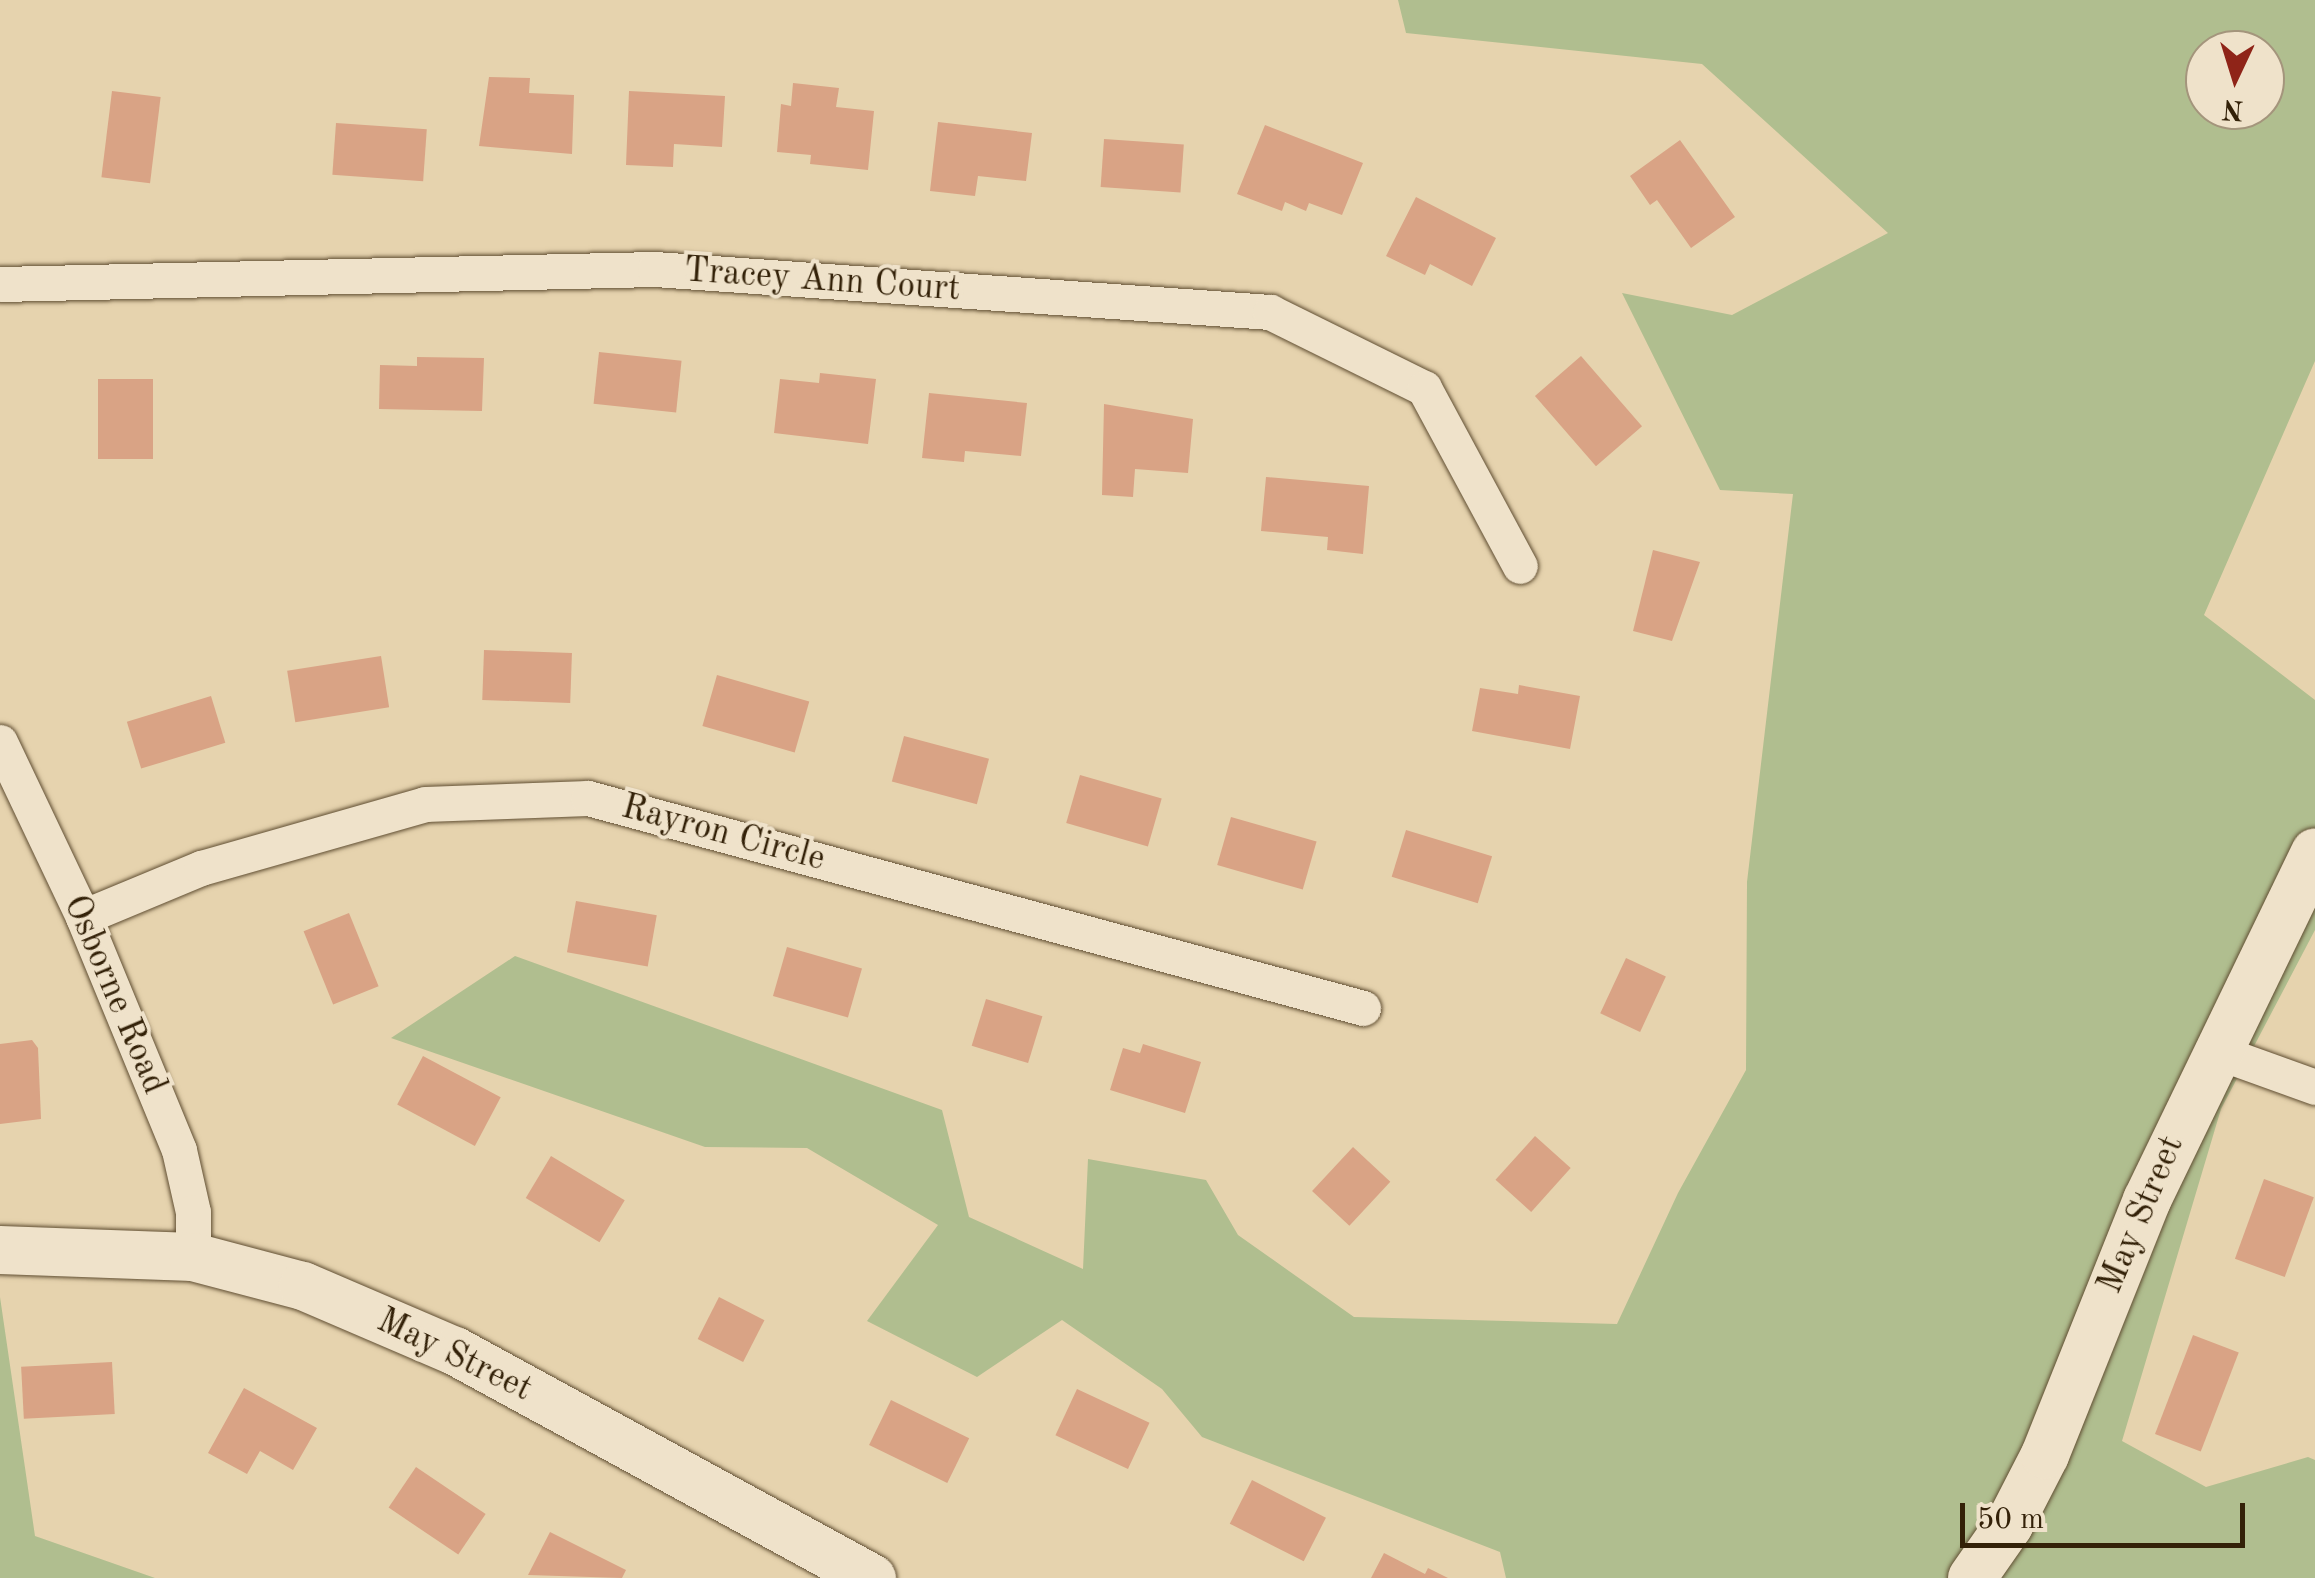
<!DOCTYPE html>
<html>
<head>
<meta charset="utf-8">
<style>
  body { margin:0 }
  #map { position:relative; width:2315px; height:1578px; overflow:hidden; background:#e6d3ae; font-family:"Old Standard TT",serif }
  div>[style] { position:absolute }
  .green>* { inset:0; background:#b0be8f }
  .building>* { inset:0; background:#d9a385; transform-origin:0 0 }
  .roads { filter:drop-shadow(0 0 2px #604e32) drop-shadow(0 0 2px #604e32) }
  .street>* { height:35px; margin:-17.5px; padding:0 17.5px; transform-origin:17.5px; border-radius:17.5px; background:#efe2ca }
  .secondary>* { height:48px; margin:-24px; padding:0 24px; transform-origin:24px; border-radius:24px; background:#efe2ca }
  span { translate:-50% -50%; white-space:nowrap; text-align:center; line-height:1.15; -webkit-text-stroke:8px #efe2ca; paint-order:stroke }
  .street-label { font-size:35px; color:#332108 }
  .north { position:absolute; left:2185px; top:30px; width:100px; height:100px; box-sizing:border-box; background:#efe2ca; border:2px solid #a4957c; border-radius:50%; rotate:184deg; font-size:28px; font-weight:700; line-height:40px; text-align:center; color:#332108 }
  .north::after { content:''; display:block; margin:auto; width:35px; height:45px; background:#8f2418; clip-path:polygon(50% 0,100% 100%,50% 72%,0 100%) }
  .scale { position:absolute; left:1960px; top:1503px; width:285px; height:45px; box-sizing:border-box; border:5px solid #332108; border-top:0; padding-left:12px; font-size:30px; line-height:35px; white-space:nowrap; color:#332108; -webkit-text-stroke:8px #efe2ca; paint-order:stroke }
</style>
</head>
<body>
<div id="map">
  <div class="green">
    <i style="clip-path:polygon(evenodd,1398px 0,2315px 0,2315px 361px,2204px 615px,2315px 700px,2315px 930px,2221px 1109px,2122px 1441px,2206px 1487px,2308px 1457px,2315px 1460px,2315px 1578px,1506px 1578px,1500px 1552px,1202px 1437px,1162px 1389px,1062px 1320px,977px 1377px,867px 1321px,938px 1225px,807px 1148px,705px 1147px,391px 1038px,515px 956px,942px 1110px,969px 1217px,1083px 1269px,1088px 1159px,1206px 1180px,1238px 1235px,1354px 1317px,1617px 1324px,1678px 1193px,1746px 1070px,1747px 882px,1793px 494px,1720px 490px,1622px 293px,1732px 315px,1888px 233px,1702px 64px,1406px 33px,1398px 0,2205px 50px,2265px 50px,2265px 110px,2205px 110px,2205px 50px)"></i>
    <i style="clip-path:polygon(0 1297px,35px 1536px,155px 1578px,0 1578px)"></i>
  </div>
  <div class="building">
    <i style="clip-path:polygon(489px 77px,530px 78px,529px 93px,574px 95px,572px 154px,479px 146px)"></i>
    <i style="clip-path:polygon(793px 83px,839px 88px,836px 107px,874px 111px,868px 170px,810px 164px,811px 155px,777px 152px,781px 104px,791px 106px)"></i>
    <i style="left:112px;top:91px;width:49px;height:87px;rotate:7deg"></i>
    <i style="clip-path:polygon(629px 91px,725px 96px,722px 147px,674px 144px,673px 167px,626px 165px)"></i>
    <i style="clip-path:polygon(938px 122px,1032px 133px,1026px 181px,978px 176px,975px 196px,930px 191px)"></i>
    <i style="left:336px;top:123px;width:91px;height:52px;rotate:4deg"></i>
    <i style="clip-path:polygon(1265px 125px,1363px 163px,1342px 215px,1309px 203px,1306px 211px,1285px 202px,1282px 211px,1237px 194px)"></i>
    <i style="left:1104px;top:139px;width:80px;height:48px;rotate:4deg"></i>
    <i style="clip-path:polygon(1680px 140px,1735px 217px,1691px 248px,1657px 200px,1650px 205px,1630px 176px)"></i>
    <i style="clip-path:polygon(1416px 197px,1496px 238px,1472px 286px,1430px 264px,1425px 275px,1386px 256px)"></i>
    <i style="left:599px;top:352px;width:83px;height:52px;rotate:6deg"></i>
    <i style="left:1581px;top:356px;width:93px;height:61px;rotate:49deg"></i>
    <i style="clip-path:polygon(417px 357px,484px 358px,482px 411px,379px 409px,380px 365px,417px 366px)"></i>
    <i style="clip-path:polygon(820px 373px,876px 379px,868px 444px,774px 433px,780px 379px,819px 383px)"></i>
    <i style="left:98px;top:379px;width:55px;height:80px"></i>
    <i style="clip-path:polygon(929px 393px,1027px 403px,1021px 456px,965px 451px,964px 462px,922px 458px)"></i>
    <i style="clip-path:polygon(1104px 404px,1193px 419px,1188px 473px,1135px 469px,1133px 497px,1102px 495px)"></i>
    <i style="clip-path:polygon(1266px 477px,1369px 486px,1363px 554px,1327px 550px,1328px 537px,1261px 531px)"></i>
    <i style="clip-path:polygon(1653px 550px,1700px 562px,1672px 641px,1633px 631px)"></i>
    <i style="left:484px;top:650px;width:88px;height:50px;rotate:2deg"></i>
    <i style="left:381px;top:656px;width:52px;height:95px;rotate:81deg"></i>
    <i style="left:717px;top:675px;width:96px;height:53px;rotate:16deg"></i>
    <i style="clip-path:polygon(1519px 685px,1580px 696px,1570px 749px,1472px 731px,1480px 688px,1518px 694px)"></i>
    <i style="left:211px;top:696px;width:49px;height:88px;rotate:73deg"></i>
    <i style="left:904px;top:736px;width:88px;height:47px;rotate:15deg"></i>
    <i style="left:1080px;top:775px;width:85px;height:50px;rotate:16deg"></i>
    <i style="left:1231px;top:817px;width:89px;height:50px;rotate:16deg"></i>
    <i style="left:1406px;top:830px;width:90px;height:49px;rotate:17deg"></i>
    <i style="left:576px;top:901px;width:82px;height:52px;rotate:10deg"></i>
    <i style="left:349px;top:913px;width:79px;height:49px;rotate:68deg"></i>
    <i style="left:787px;top:947px;width:78px;height:51px;rotate:16deg"></i>
    <i style="left:1626px;top:958px;width:44px;height:61px;rotate:25deg"></i>
    <i style="left:986px;top:999px;width:59px;height:49px;rotate:17deg"></i>
    <i style="clip-path:polygon(32px 1040px,38px 1048px,41px 1119px,0 1124px,0 1044px)"></i>
    <i style="clip-path:polygon(1143px 1044px,1201px 1062px,1185px 1113px,1110px 1090px,1123px 1048px,1140px 1053px)"></i>
    <i style="left:423px;top:1056px;width:88px;height:55px;rotate:28deg"></i>
    <i style="left:1535px;top:1136px;width:48px;height:59px;rotate:42deg"></i>
    <i style="left:1353px;top:1147px;width:51px;height:60px;rotate:43deg"></i>
    <i style="left:551px;top:1156px;width:86px;height:49px;rotate:31deg"></i>
    <i style="left:2264px;top:1179px;width:53px;height:85px;rotate:20deg"></i>
    <i style="left:719px;top:1297px;width:51px;height:47px;rotate:27deg"></i>
    <i style="left:2193px;top:1335px;width:49px;height:106px;rotate:21deg"></i>
    <i style="left:112px;top:1362px;width:52px;height:91px;rotate:87deg"></i>
    <i style="clip-path:polygon(244px 1388px,317px 1428px,293px 1470px,260px 1451px,247px 1474px,208px 1453px)"></i>
    <i style="left:1077px;top:1389px;width:80px;height:51px;rotate:25deg"></i>
    <i style="left:891px;top:1400px;width:87px;height:50px;rotate:26deg"></i>
    <i style="left:416px;top:1467px;width:84px;height:49px;rotate:34deg"></i>
    <i style="left:1252px;top:1480px;width:83px;height:49px;rotate:27deg"></i>
    <i style="clip-path:polygon(550px 1532px,626px 1570px,622px 1578px,528px 1575px)"></i>
    <i style="clip-path:polygon(1384px 1553px,1425px 1574px,1428px 1568px,1448px 1578px,1371px 1578px)"></i>
  </div>
  <div class="roads">
    <div class="street">
      <i style="left:0;top:284px;width:655px;rotate:-1.31deg"></i>
      <i style="left:655px;top:269px;width:617px;rotate:4deg"></i>
      <i style="left:1270px;top:312px;width:172px;rotate:26.3deg"></i>
      <i style="left:1424px;top:388px;width:202px;rotate:61.7deg"></i>
      <i style="left:0;top:742px;width:194px;rotate:64.6deg"></i>
      <i style="left:83px;top:917px;width:252px;rotate:67.6deg"></i>
      <i style="left:179px;top:1150px;width:64px;rotate:77.3deg"></i>
      <i style="left:193px;top:1212px;width:45px;rotate:90deg"></i>
      <i style="left:83px;top:917px;width:128px;rotate:-22.6deg"></i>
      <i style="left:201px;top:868px;width:233px;rotate:-15.9deg"></i>
      <i style="left:425px;top:804px;width:163px;rotate:-2.1deg"></i>
      <i style="left:588px;top:798px;width:803px;rotate:15.16deg"></i>
      <i style="left:2215px;top:1051px;width:106px;rotate:19.8deg"></i>
    </div>
    <div class="secondary">
      <i style="left:0;top:1250px;width:193px;rotate:2.1deg"></i>
      <i style="left:193px;top:1257px;width:114px;rotate:14.8deg"></i>
      <i style="left:303px;top:1286px;width:165px;rotate:23.2deg"></i>
      <i style="left:455px;top:1351px;width:475px;rotate:28.6deg"></i>
      <i style="left:1972px;top:1578px;width:65px;rotate:-55.1deg"></i>
      <i style="left:2009px;top:1525px;width:79px;rotate:-62.8deg"></i>
      <i style="left:2045px;top:1455px;width:275px;rotate:-68.2deg"></i>
      <i style="left:2147px;top:1200px;width:386px;rotate:-64.2deg"></i>
    </div>
  </div>
  <div class="street-label">
    <span style="left:822px;top:281px;rotate:4deg">Tracey Ann Court</span>
    <span style="left:723px;top:834px;rotate:15deg">Rayron Circle</span>
    <span style="left:114px;top:995px;rotate:67deg">Osborne Road</span>
    <span style="left:2142px;top:1215px;rotate:-67deg">May Street</span>
    <span style="left:454px;top:1356px;rotate:26deg">May Street</span>
  </div>
  <div class="north">N</div>
  <div class="scale">50 m</div>
</div>
</body>
</html>
